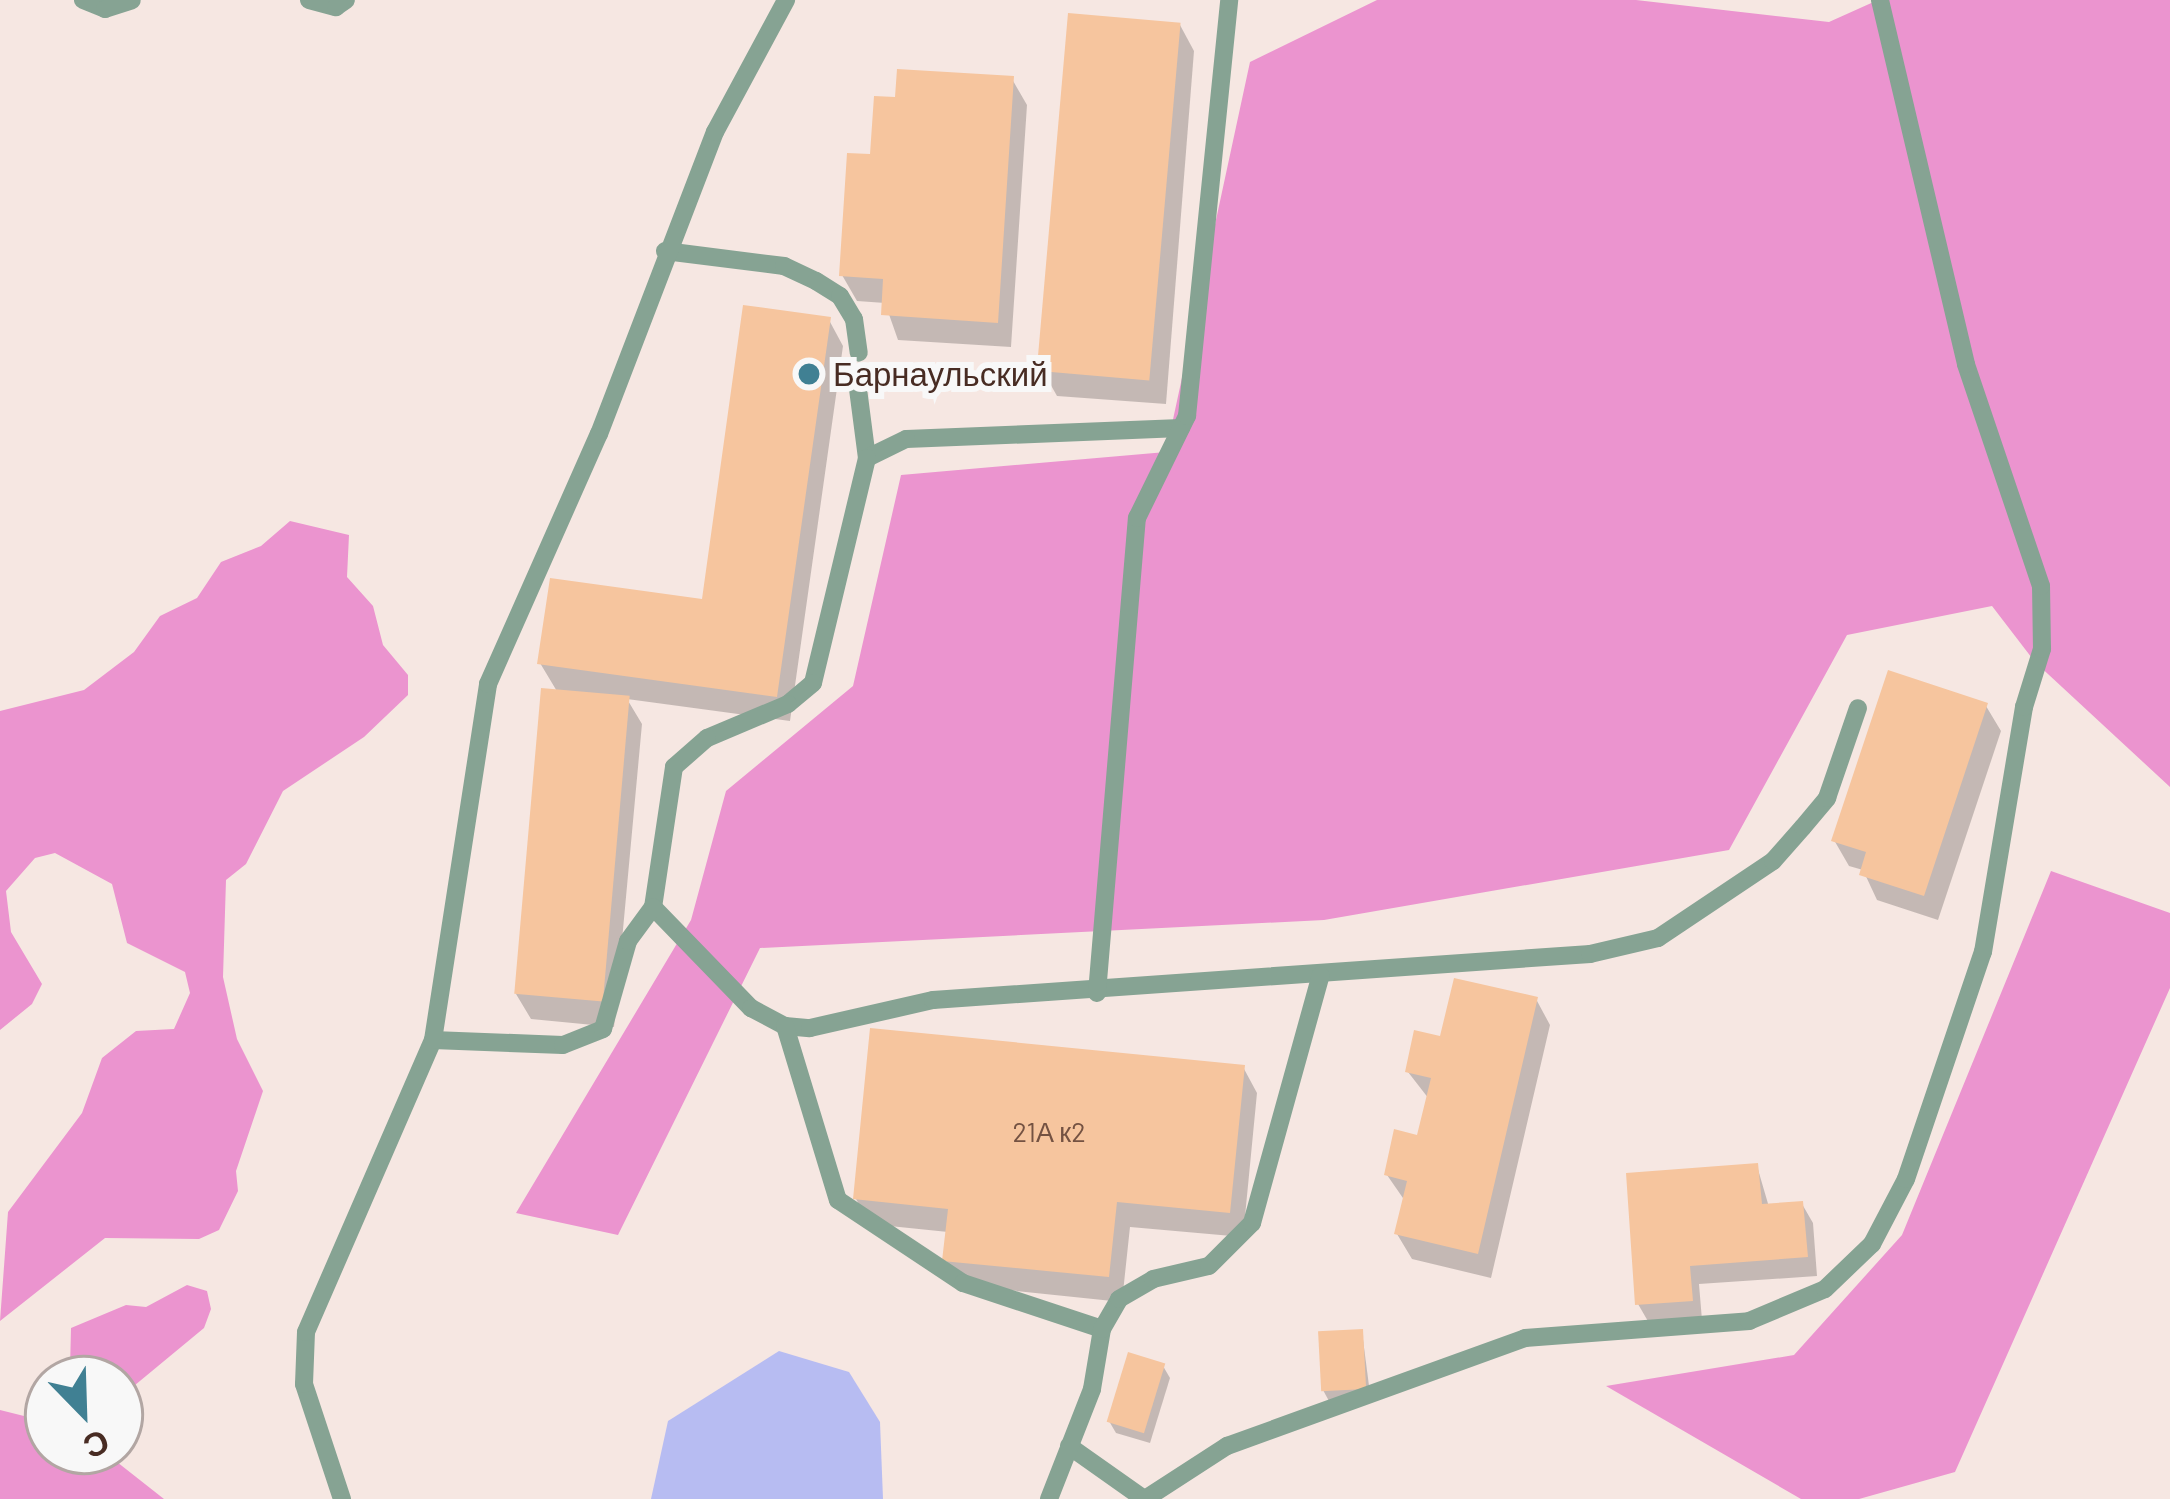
<!DOCTYPE html>
<html>
<head>
<meta charset="utf-8">
<style>
  body { margin:0 }
  #map { position:relative; width:2170px; height:1499px; overflow:hidden; background:#f6e7e2; font-family:Barlow,sans-serif }
  div>[style] { position:absolute }
  .forest>* { inset:0; background:#eb94cf }
  .water>* { inset:0; background:#b7bcf2 }
  .shadow>* { inset:0; background:#0003 }
  .building>* { inset:0; background:#f6c59e; transform-origin:0 0 }
  .lane>* { height:18px; margin:-9px; padding:0 9px; transform-origin:9px; border-radius:9px; background:#86a393 }
  .dots>* { width:33px; height:33px; translate:-50% -50%; box-sizing:border-box; border:6px solid #f8f8f8; border-radius:50% }
  span { translate:-50% -50%; white-space:nowrap; text-align:center; line-height:1.15; -webkit-text-stroke:12px #f8f8f8; paint-order:stroke }
  .number-label { font-size:27px; color:#745242 }
  .number-label span { -webkit-text-stroke-width:0 }
  .poi-label { font-size:33px; color:#482c23 }
  .left { translate:0 -50%; text-align:left }
  .north { position:absolute; left:24px; top:1355px; width:120px; height:120px; box-sizing:border-box; background:#f8f8f8; border:3px solid #b2a6a3; border-radius:50%; rotate:157deg; font-size:33px; font-weight:700; line-height:48px; text-align:center; color:#482c23 }
  .north::after { content:''; display:block; margin:auto; width:42px; height:54px; background:#408093; clip-path:polygon(50% 0,100% 100%,50% 72%,0 100%) }
</style>
</head>
<body>
<div id="map">
  <div class="forest">
    <i style="clip-path:polygon(1377px 0,1636px 0,1829px 22px,1878px 0,2170px 0,2170px 787px,2035px 662px,1992px 606px,1847px 635px,1729px 850px,1324px 920px,760px 948px,618px 1235px,516px 1213px,691px 920px,726px 791px,853px 686px,901px 475px,1166px 452px,1250px 62px)"></i>
    <i style="clip-path:polygon(290px 521px,349px 535px,347px 577px,373px 606px,383px 645px,408px 675px,408px 695px,364px 737px,283px 791px,246px 864px,226px 880px,223px 977px,237px 1039px,263px 1091px,236px 1171px,238px 1191px,219px 1230px,199px 1239px,105px 1238px,0 1321px,8px 1212px,82px 1113px,102px 1058px,136px 1031px,174px 1029px,190px 993px,185px 972px,127px 943px,112px 884px,55px 853px,35px 858px,6px 891px,11px 932px,42px 984px,32px 1004px,0 1030px,0 711px,84px 690px,134px 652px,160px 616px,197px 598px,221px 562px,261px 546px)"></i>
    <i style="clip-path:polygon(2051px 871px,2170px 913px,2170px 988px,1955px 1472px,1859px 1499px,1801px 1499px,1606px 1386px,1794px 1355px,1902px 1235px)"></i>
    <i style="clip-path:polygon(187px 1285px,207px 1291px,211px 1309px,204px 1328px,123px 1395px,120px 1379px,70px 1369px,71px 1328px,126px 1305px,146px 1307px)"></i>
    <i style="clip-path:polygon(0 1410px,48px 1422px,48px 1451px,103px 1451px,164px 1499px,0 1499px)"></i>
  </div>
  <div class="water">
    <i style="clip-path:polygon(779px 1351px,849px 1372px,880px 1422px,883px 1499px,651px 1499px,668px 1421px)"></i>
  </div>
  <div class="shadow">
    <i style="clip-path:polygon(1180px 25px,1194px 51px,1166px 404px,1057px 396px,1043px 371px)"></i>
    <i style="clip-path:polygon(1012px 79px,1027px 105px,1011px 347px,898px 340px,885px 303px,857px 301px,842px 275px,873px 157px,897px 100px)"></i>
    <i style="clip-path:polygon(829px 320px,843px 346px,790px 721px,627px 699px,642px 724px,614px 1027px,531px 1019px,516px 994px,558px 693px,540px 663px,704px 602px)"></i>
    <i style="clip-path:polygon(1986px 706px,2001px 731px,1938px 920px,1877px 900px,1863px 870px,1849px 866px,1834px 840px)"></i>
    <i style="clip-path:polygon(1536px 999px,1550px 1025px,1491px 1278px,1412px 1259px,1397px 1234px,1405px 1201px,1387px 1175px,1420px 1138px,1429px 1099px,1408px 1072px,1442px 1040px)"></i>
    <i style="clip-path:polygon(1243px 1067px,1257px 1093px,1243px 1237px,1130px 1227px,1122px 1302px,960px 1285px,946px 1260px,948px 1232px,870px 1224px,856px 1199px)"></i>
    <i style="clip-path:polygon(1757px 1166px,1769px 1207px,1802px 1204px,1813px 1223px,1817px 1276px,1699px 1284px,1702px 1320px,1649px 1323px,1638px 1304px)"></i>
    <i style="clip-path:polygon(1362px 1332px,1371px 1401px,1330px 1403px,1323px 1390px)"></i>
    <i style="clip-path:polygon(1163px 1366px,1170px 1378px,1150px 1443px,1116px 1433px,1109px 1421px)"></i>
  </div>
  <div class="building">
    <i style="left:1068px;top:13px;width:113px;height:359px;rotate:5deg"></i>
    <i style="clip-path:polygon(897px 69px,1014px 76px,998px 323px,881px 315px,883px 279px,839px 276px,847px 153px,870px 154px,874px 96px,895px 97px)"></i>
    <i style="clip-path:polygon(743px 305px,831px 317px,777px 697px,537px 664px,550px 578px,702px 599px)"></i>
    <i style="clip-path:polygon(1888px 670px,1988px 703px,1924px 896px,1859px 875px,1866px 852px,1831px 841px)"></i>
    <i style="left:541px;top:688px;width:89px;height:307px;rotate:5deg"></i>
    <i style="clip-path:polygon(1454px 978px,1538px 997px,1478px 1254px,1394px 1234px,1407px 1181px,1384px 1175px,1394px 1129px,1417px 1135px,1431px 1078px,1405px 1072px,1414px 1030px,1440px 1036px)"></i>
    <i style="clip-path:polygon(870px 1028px,1245px 1065px,1230px 1213px,1117px 1202px,1109px 1277px,942px 1261px,948px 1209px,853px 1199px)"></i>
    <i style="clip-path:polygon(1758px 1163px,1762px 1204px,1803px 1201px,1808px 1257px,1690px 1266px,1693px 1301px,1635px 1305px,1626px 1173px)"></i>
    <i style="left:1363px;top:1329px;width:60px;height:45px;rotate:87deg"></i>
    <i style="left:1128px;top:1352px;width:39px;height:73px;rotate:17deg"></i>
  </div>
  <div class="lane">
    <i style="left:83px;top:0;width:24px;rotate:22deg"></i>
    <i style="left:105px;top:9px;width:28px;rotate:-18deg"></i>
    <i style="left:309px;top:0;width:28px;rotate:15deg"></i>
    <i style="left:336px;top:7px;width:12px;rotate:-35deg"></i>
    <i style="left:665px;top:251px;width:120px;rotate:7.2deg"></i>
    <i style="left:784px;top:266px;width:35px;rotate:25deg"></i>
    <i style="left:816px;top:281px;width:28px;rotate:32deg"></i>
    <i style="left:840px;top:296px;width:27px;rotate:59deg"></i>
    <i style="left:854px;top:319px;width:34px;rotate:82deg"></i>
    <i style="left:858px;top:389px;width:70px;rotate:82.6deg"></i>
    <i style="left:1181px;top:428px;width:275px;rotate:177.7deg"></i>
    <i style="left:906px;top:439px;width:43px;rotate:154deg"></i>
    <i style="left:867px;top:458px;width:231px;rotate:103.5deg"></i>
    <i style="left:813px;top:683px;width:33px;rotate:140deg"></i>
    <i style="left:788px;top:704px;width:88px;rotate:157.2deg"></i>
    <i style="left:707px;top:738px;width:44px;rotate:138.7deg"></i>
    <i style="left:674px;top:767px;width:142px;rotate:98.5deg"></i>
    <i style="left:653px;top:907px;width:141px;rotate:45.9deg"></i>
    <i style="left:751px;top:1008px;width:38px;rotate:28deg"></i>
    <i style="left:785px;top:1026px;width:25px;rotate:5deg"></i>
    <i style="left:810px;top:1028px;width:126px;rotate:-12.8deg"></i>
    <i style="left:933px;top:1000px;width:659px;rotate:-4.01deg"></i>
    <i style="left:1590px;top:954px;width:70px;rotate:-13.2deg"></i>
    <i style="left:1658px;top:938px;width:138px;rotate:-33.8deg"></i>
    <i style="left:1773px;top:861px;width:45px;rotate:-48.6deg"></i>
    <i style="left:1803px;top:827px;width:38px;rotate:-50deg"></i>
    <i style="left:1827px;top:798px;width:95px;rotate:-71deg"></i>
    <i style="left:1097px;top:993px;width:477px;rotate:-85.2deg"></i>
    <i style="left:1137px;top:518px;width:114px;rotate:-63.9deg"></i>
    <i style="left:1187px;top:416px;width:418px;rotate:-84.2deg"></i>
    <i style="left:785px;top:1026px;width:182px;rotate:73.1deg"></i>
    <i style="left:838px;top:1200px;width:150px;rotate:33.6deg"></i>
    <i style="left:963px;top:1283px;width:146px;rotate:18.3deg"></i>
    <i style="left:433px;top:1040px;width:130px;rotate:2.2deg"></i>
    <i style="left:563px;top:1045px;width:43px;rotate:-21.8deg"></i>
    <i style="left:603px;top:1029px;width:91px;rotate:-74.1deg"></i>
    <i style="left:628px;top:941px;width:42px;rotate:-53.7deg"></i>
    <i style="left:1069px;top:1446px;width:92px;rotate:35.2deg"></i>
    <i style="left:342px;top:1499px;width:121px;rotate:-108.3deg"></i>
    <i style="left:304px;top:1384px;width:52px;rotate:-87.8deg"></i>
    <i style="left:306px;top:1332px;width:318px;rotate:-66.5deg"></i>
    <i style="left:433px;top:1040px;width:360px;rotate:-81.2deg"></i>
    <i style="left:488px;top:684px;width:274px;rotate:-66.1deg"></i>
    <i style="left:599px;top:434px;width:324px;rotate:-69deg"></i>
    <i style="left:715px;top:132px;width:150px;rotate:-61.7deg"></i>
    <i style="left:1049px;top:1499px;width:118px;rotate:-68.6deg"></i>
    <i style="left:1092px;top:1389px;width:61px;rotate:-80.5deg"></i>
    <i style="left:1102px;top:1329px;width:34px;rotate:-60deg"></i>
    <i style="left:1119px;top:1299px;width:39px;rotate:-30deg"></i>
    <i style="left:1153px;top:1279px;width:57px;rotate:-13.1deg"></i>
    <i style="left:1209px;top:1266px;width:61px;rotate:-45deg"></i>
    <i style="left:1252px;top:1223px;width:257px;rotate:-74.5deg"></i>
    <i style="left:1145px;top:1499px;width:98px;rotate:-32.9deg"></i>
    <i style="left:1227px;top:1446px;width:317px;rotate:-19.9deg"></i>
    <i style="left:1525px;top:1338px;width:225px;rotate:-4.3deg"></i>
    <i style="left:1749px;top:1321px;width:82px;rotate:-22.8deg"></i>
    <i style="left:1825px;top:1289px;width:65px;rotate:-43.8deg"></i>
    <i style="left:1872px;top:1244px;width:73px;rotate:-62.4deg"></i>
    <i style="left:1906px;top:1179px;width:240px;rotate:-71.3deg"></i>
    <i style="left:1983px;top:952px;width:248px;rotate:-80.5deg"></i>
    <i style="left:2024px;top:707px;width:61px;rotate:-72.8deg"></i>
    <i style="left:2042px;top:649px;width:63px;rotate:-90.9deg"></i>
    <i style="left:2041px;top:586px;width:234px;rotate:-108.7deg"></i>
    <i style="left:1966px;top:364px;width:374px;rotate:-103.3deg"></i>
  </div>
  <div class="dots">
    <i style="left:809px;top:374px;background:#408093"></i>
  </div>
  <div class="number-label">
    <span style="left:1049px;top:1132px">21А к2</span>
  </div>
  <div class="poi-label">
    <span class="left" style="left:833px;top:374px">Барнаульский</span>
  </div>
  <div class="north">С</div>
</div>
</body>
</html>
